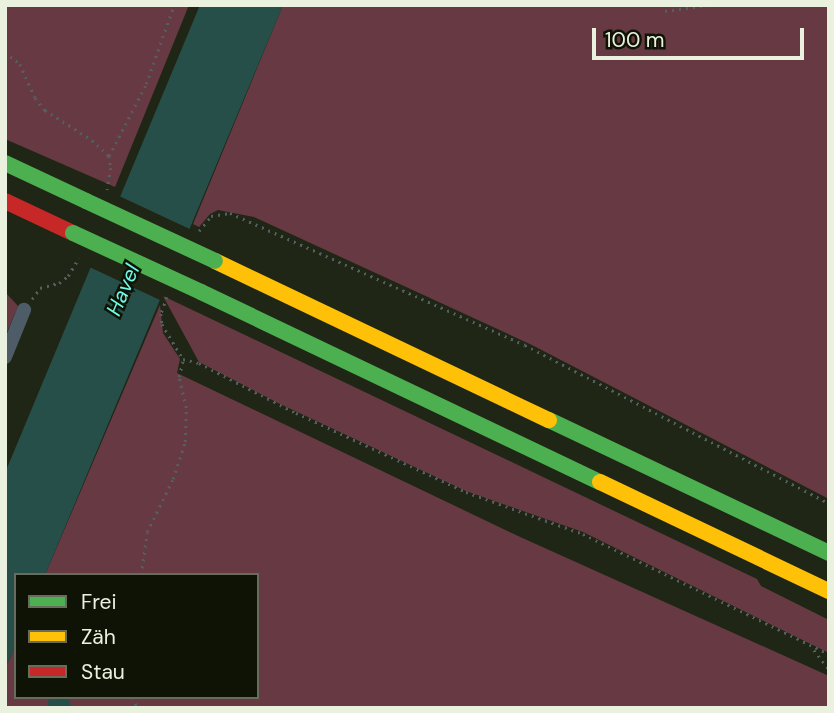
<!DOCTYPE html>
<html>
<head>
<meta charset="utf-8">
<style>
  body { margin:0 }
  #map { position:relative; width:834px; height:713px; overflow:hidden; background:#202615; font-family:"DM Sans",sans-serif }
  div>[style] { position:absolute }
  .green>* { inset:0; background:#673a43 }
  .water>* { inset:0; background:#274f49 }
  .pier>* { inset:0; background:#202615; transform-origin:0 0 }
  .path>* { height:2.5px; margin-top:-1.25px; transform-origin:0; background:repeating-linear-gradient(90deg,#545f60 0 2px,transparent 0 7px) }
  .street>* { height:14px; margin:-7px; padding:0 7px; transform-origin:7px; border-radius:7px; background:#4d5c66 }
  .fast>* { height:16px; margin:-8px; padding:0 8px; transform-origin:8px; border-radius:8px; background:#4caf50 }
  .slow>* { height:16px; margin:-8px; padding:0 8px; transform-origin:8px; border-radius:8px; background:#ffc107 }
  .jam>* { height:16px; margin:-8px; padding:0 8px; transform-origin:8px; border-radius:8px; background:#c62828 }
  .fast-bridge>* { height:16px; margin:-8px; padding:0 8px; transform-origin:8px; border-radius:8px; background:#4caf50 }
  span { translate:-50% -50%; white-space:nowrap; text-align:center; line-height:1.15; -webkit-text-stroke:5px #0f1306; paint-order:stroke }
  .water-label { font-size:21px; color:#70fae9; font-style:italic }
  .frame { position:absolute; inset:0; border:7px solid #eaf2df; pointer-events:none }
  .legend { position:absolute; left:14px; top:573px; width:245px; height:126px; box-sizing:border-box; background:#0f1306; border:2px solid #676c5d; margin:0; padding:9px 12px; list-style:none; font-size:21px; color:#eaf2df }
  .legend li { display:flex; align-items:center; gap:14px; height:35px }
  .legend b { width:35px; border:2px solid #676c5d }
  .scale { position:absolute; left:592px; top:28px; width:212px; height:32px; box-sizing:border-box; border:4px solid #eaf2df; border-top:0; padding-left:9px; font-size:21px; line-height:24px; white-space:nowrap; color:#eaf2df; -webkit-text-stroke:5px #0f1306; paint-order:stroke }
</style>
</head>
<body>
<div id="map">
  <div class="green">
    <i style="clip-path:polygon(5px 5px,189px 5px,115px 187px,5px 139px)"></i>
    <i style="clip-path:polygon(283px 5px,829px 5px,829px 499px,532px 345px,254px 217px,218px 210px,210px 214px,199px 227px,193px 224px)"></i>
    <i style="clip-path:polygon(5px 292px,18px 306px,5px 337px)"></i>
    <i style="clip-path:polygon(163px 296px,757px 579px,761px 586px,829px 620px,829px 653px,583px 532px,466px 491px,278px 403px,199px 362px)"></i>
    <i style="clip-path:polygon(160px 305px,163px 333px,180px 359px,177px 373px,518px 536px,829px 676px,829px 708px,5px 708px,5px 669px,16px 645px,16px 697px,257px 697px,257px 575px,45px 575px)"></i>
  </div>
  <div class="water">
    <i style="clip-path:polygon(200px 5px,283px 5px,45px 575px,16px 575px,16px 645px,5px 669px,5px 473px)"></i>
    <i style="clip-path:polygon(49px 697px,68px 697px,72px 708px,47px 708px)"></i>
  </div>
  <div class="pier">
    <i style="left:117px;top:195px;width:85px;height:77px;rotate:25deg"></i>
  </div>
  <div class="path">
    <i style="left:665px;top:11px;width:44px;rotate:-7.8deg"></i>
    <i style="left:5px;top:52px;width:19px;rotate:39deg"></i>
    <i style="left:20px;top:64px;width:37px;rotate:66deg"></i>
    <i style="left:35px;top:98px;width:16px;rotate:50deg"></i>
    <i style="left:45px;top:110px;width:56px;rotate:32.6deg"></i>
    <i style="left:92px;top:140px;width:23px;rotate:43deg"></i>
    <i style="left:109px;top:156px;width:12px;rotate:81deg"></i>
    <i style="left:111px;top:168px;width:22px;rotate:100deg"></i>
    <i style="left:109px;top:156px;width:81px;rotate:-62.8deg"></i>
    <i style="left:146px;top:84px;width:84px;rotate:-70.5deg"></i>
    <i style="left:199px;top:231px;width:19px;rotate:-51deg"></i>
    <i style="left:211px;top:216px;width:19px;rotate:-9deg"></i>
    <i style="left:230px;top:213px;width:323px;rotate:24.1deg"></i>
    <i style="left:525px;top:345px;width:343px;rotate:27.5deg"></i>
    <i style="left:167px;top:297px;width:18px;rotate:109deg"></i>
    <i style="left:161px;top:314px;width:10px;rotate:84deg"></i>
    <i style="left:162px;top:324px;width:41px;rotate:59deg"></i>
    <i style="left:183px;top:359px;width:16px;rotate:14deg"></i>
    <i style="left:199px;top:363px;width:109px;rotate:27.3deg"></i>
    <i style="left:296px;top:413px;width:187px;rotate:24.9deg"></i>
    <i style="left:466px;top:492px;width:124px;rotate:19.7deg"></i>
    <i style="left:583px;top:534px;width:274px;rotate:26deg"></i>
    <i style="left:32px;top:299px;width:14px;rotate:-54deg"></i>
    <i style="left:40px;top:288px;width:20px;rotate:-15deg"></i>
    <i style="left:59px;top:283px;width:11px;rotate:-38deg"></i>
    <i style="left:68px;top:276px;width:21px;rotate:-59deg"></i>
    <i style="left:141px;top:575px;width:43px;rotate:-82.1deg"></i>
    <i style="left:147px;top:532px;width:59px;rotate:-63.9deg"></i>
    <i style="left:173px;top:479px;width:39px;rotate:-72deg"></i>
    <i style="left:185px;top:442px;width:34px;rotate:-88deg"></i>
    <i style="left:186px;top:408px;width:32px;rotate:-103deg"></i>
    <i style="left:179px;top:377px;width:18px;rotate:-77deg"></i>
    <i style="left:814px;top:650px;width:24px;rotate:52deg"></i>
    <i style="left:133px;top:697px;width:12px;rotate:70deg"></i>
  </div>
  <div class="street">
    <i style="left:5px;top:357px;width:51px;rotate:-68deg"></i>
  </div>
  <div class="fast">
    <i style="left:5px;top:163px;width:89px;rotate:25.1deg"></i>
    <i style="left:201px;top:292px;width:442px;rotate:25.5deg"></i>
    <i style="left:549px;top:420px;width:310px;rotate:25.4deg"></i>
  </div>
  <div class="slow">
    <i style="left:215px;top:261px;width:370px;rotate:25.5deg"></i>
    <i style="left:600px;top:482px;width:254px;rotate:25.5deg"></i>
  </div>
  <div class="jam">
    <i style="left:5px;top:201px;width:75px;rotate:25.2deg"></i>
  </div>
  <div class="fast-bridge">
    <i style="left:86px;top:201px;width:142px;rotate:24.9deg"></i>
    <i style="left:73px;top:233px;width:141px;rotate:24.7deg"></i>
  </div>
  <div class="water-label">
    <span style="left:123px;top:290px;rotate:-67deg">Havel</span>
  </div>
  <div class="frame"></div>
  <ul class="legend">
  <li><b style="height:9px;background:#4caf50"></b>Frei</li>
  <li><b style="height:9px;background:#ffc107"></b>Zäh</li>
  <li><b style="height:9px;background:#c62828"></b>Stau</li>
  </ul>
  <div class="scale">100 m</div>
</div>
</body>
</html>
